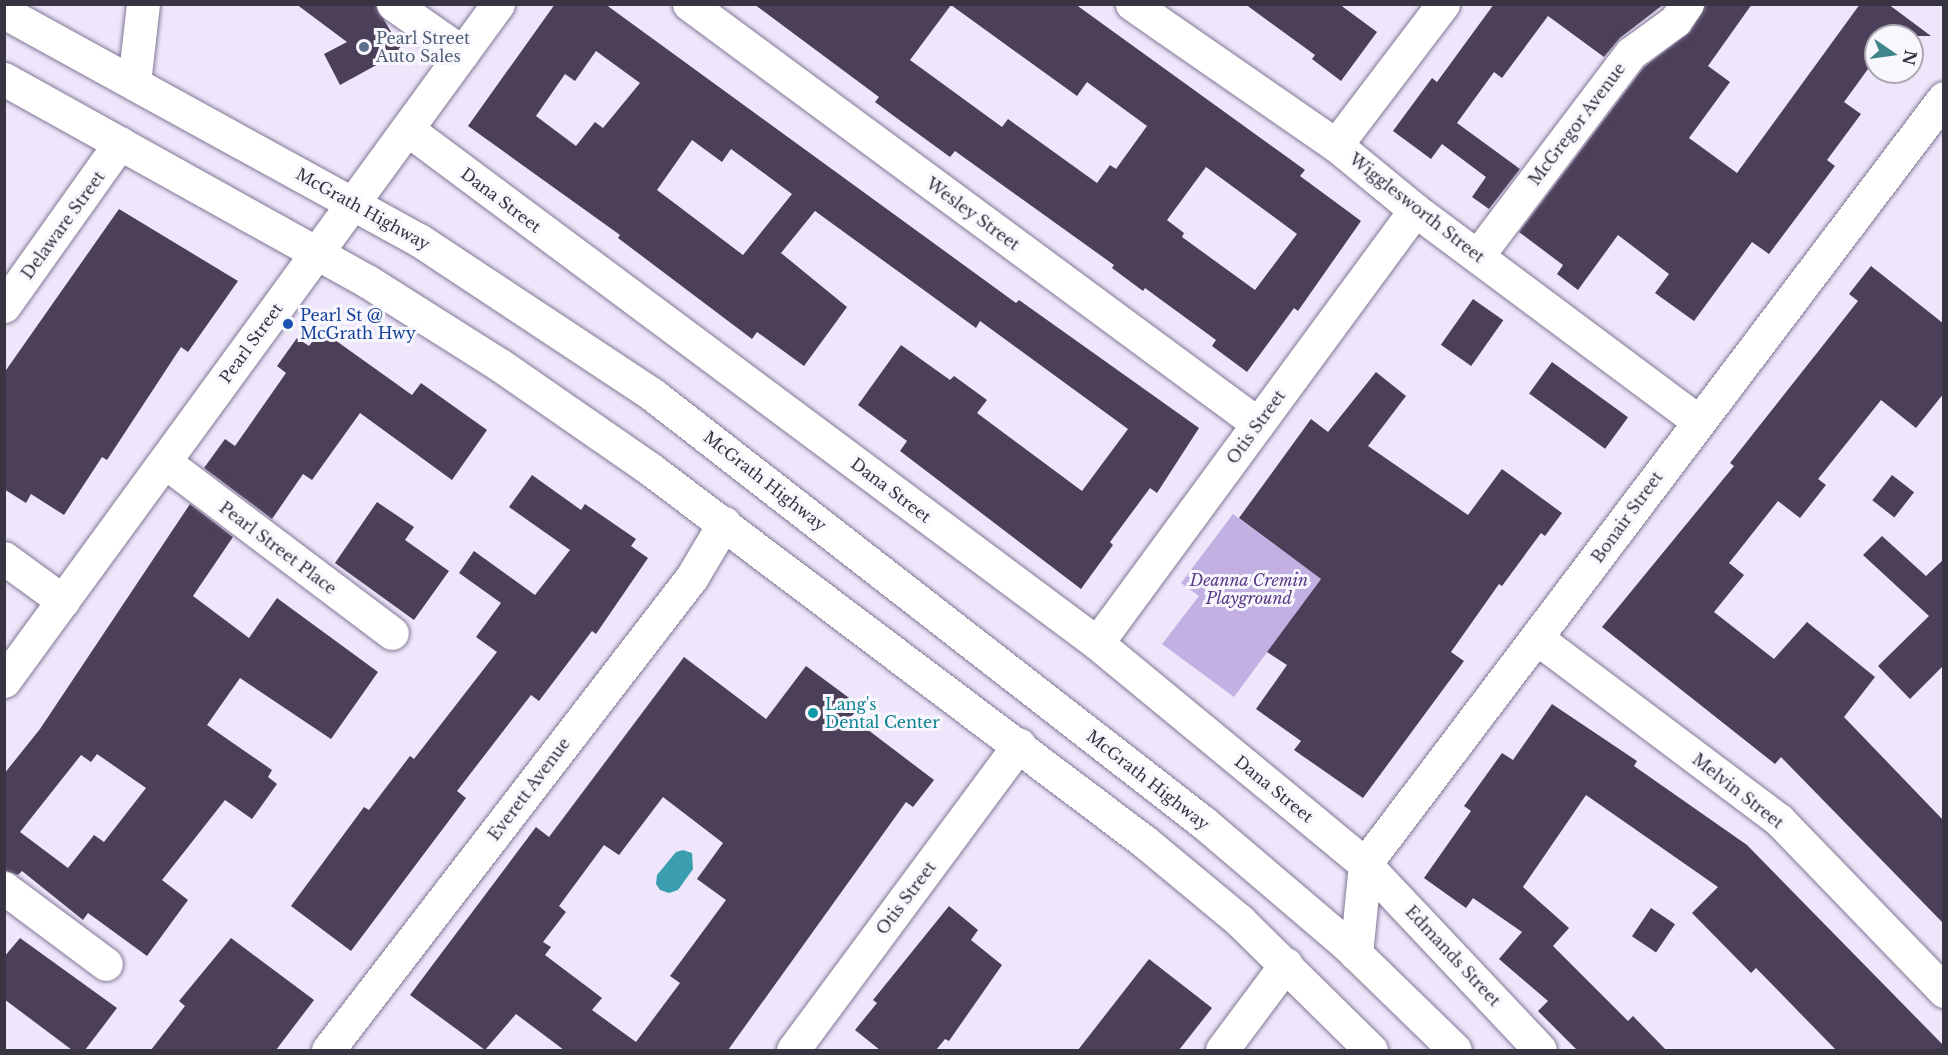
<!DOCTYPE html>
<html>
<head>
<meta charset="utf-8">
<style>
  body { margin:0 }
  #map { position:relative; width:1948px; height:1055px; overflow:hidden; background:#eee7fb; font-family:"Libre Baskerville",serif }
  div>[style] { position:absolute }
  .green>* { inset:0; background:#c1b0e1 }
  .water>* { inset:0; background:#3a9eb0 }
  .building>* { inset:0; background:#4c3f59; transform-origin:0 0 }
  .roads { filter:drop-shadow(0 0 2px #817795) drop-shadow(0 0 2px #817795) }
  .minor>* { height:33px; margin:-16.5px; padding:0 16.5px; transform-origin:16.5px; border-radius:16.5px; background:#fff }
  .highway>* { height:33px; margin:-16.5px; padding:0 16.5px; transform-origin:16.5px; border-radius:16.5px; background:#fff }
  .dots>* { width:16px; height:16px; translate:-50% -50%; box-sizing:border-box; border:3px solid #f9f7fe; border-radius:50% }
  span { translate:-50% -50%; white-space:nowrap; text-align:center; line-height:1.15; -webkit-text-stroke:6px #f9f7fe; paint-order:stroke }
  .service-label { font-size:16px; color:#4e5e75 }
  .left { translate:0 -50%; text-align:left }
  .street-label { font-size:16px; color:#383441 }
  .transit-label { font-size:16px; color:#164399 }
  .park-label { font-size:16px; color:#5a3a87; font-style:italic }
  .culture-label { font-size:16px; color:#0d838f }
  .frame { position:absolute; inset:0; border:6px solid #383441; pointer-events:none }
  .north { position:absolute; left:1864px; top:24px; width:60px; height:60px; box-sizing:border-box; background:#f9f7fe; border:2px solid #aca9b2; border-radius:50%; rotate:103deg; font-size:16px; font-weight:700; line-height:24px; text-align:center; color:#383441 }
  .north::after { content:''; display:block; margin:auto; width:21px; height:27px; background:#3e868b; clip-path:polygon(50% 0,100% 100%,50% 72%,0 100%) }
</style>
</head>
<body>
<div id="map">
  <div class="green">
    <i style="clip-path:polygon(1233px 514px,1321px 579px,1234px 697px,1162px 644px,1199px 596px,1181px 583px)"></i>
  </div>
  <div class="water">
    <i style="clip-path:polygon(683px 850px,692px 853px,693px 869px,678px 890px,669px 893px,660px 890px,656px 884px,657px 875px,676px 852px)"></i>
  </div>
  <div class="building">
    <i style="clip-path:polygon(296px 4px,375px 4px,402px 51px,340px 85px,324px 54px,347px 42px)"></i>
    <i style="clip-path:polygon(evenodd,555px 4px,605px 4px,1016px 303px,1019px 300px,1199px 428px,1157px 493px,1150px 488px,1110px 542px,1113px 545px,1081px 589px,900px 451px,907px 441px,858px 405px,901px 345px,950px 380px,954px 376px,987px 400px,977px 413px,1082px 491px,1128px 429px,980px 321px,976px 328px,815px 211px,781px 253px,847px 307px,804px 366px,757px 332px,752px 339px,618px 238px,620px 235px,468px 126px,555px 4px,596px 51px,640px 83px,603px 128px,595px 122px,576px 146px,536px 116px,565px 74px,575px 81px,596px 51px,555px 4px,692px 140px,722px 162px,731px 149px,792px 194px,743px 255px,657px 190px,692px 140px)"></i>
    <i style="clip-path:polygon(evenodd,754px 4px,1075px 4px,1305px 170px,1300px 176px,1361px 221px,1298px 311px,1294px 308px,1247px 372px,1212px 346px,1216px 340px,1145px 288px,1143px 291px,1112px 268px,1114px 265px,955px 151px,950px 157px,902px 122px,875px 102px,879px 97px,754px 4px,951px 5px,1077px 96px,1087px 82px,1147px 126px,1116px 169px,1110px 165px,1097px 183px,1008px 119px,1002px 127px,910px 60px,951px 5px,754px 4px,1206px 167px,1297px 234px,1255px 290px,1182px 237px,1184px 233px,1167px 220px,1206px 167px)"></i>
    <i style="clip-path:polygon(1245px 4px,1339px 4px,1377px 32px,1341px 81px,1312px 59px,1315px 55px)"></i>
    <i style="clip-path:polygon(1494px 4px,1664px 4px,1620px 38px,1604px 57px,1548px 16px,1502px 78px,1494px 72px,1457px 123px,1520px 169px,1489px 209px,1472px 197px,1486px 177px,1442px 144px,1431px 159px,1393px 131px,1432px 78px,1437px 82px)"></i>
    <i style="clip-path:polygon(1706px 4px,1752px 4px,1708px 66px,1730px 82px,1689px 138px,1737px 173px,1860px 4px,1888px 4px,1931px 36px,1876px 36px,1876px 58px,1844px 102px,1861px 114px,1827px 160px,1835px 166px,1769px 254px,1752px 242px,1694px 321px,1655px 293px,1669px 274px,1618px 235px,1578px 290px,1557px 274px,1563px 265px,1519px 232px,1644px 67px,1690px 32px)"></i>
    <i style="clip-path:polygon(119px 209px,238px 281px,188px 352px,181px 347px,107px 460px,102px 457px,64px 515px,31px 494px,26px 503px,4px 489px,4px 373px)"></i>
    <i style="clip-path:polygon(1871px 266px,1944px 324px,1944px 393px,1916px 428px,1881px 400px,1818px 479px,1826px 485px,1800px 518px,1778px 501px,1729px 563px,1744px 575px,1714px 612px,1774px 659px,1807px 622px,1875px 677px,1844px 717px,1944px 821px,1944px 924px,1781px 757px,1775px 764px,1602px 627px,1734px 466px,1730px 463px,1858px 301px,1849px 294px)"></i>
    <i style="left:1473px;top:299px;width:37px;height:56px;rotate:35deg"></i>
    <i style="clip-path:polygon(321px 330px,412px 395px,421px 383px,487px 430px,452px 480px,360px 413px,312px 480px,303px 474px,272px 519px,204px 468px,225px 439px,235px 446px,286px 373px,277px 366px,297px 338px,309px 346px)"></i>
    <i style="left:1552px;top:362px;width:94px;height:39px;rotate:36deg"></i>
    <i style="clip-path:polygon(1376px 372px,1406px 396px,1368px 446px,1468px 515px,1502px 469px,1562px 513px,1545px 536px,1541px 533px,1502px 586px,1499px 584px,1451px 652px,1464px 661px,1363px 798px,1294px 750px,1301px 741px,1256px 709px,1287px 665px,1267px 652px,1321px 579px,1239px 518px,1311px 419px,1328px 432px)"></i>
    <i style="clip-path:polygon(532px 475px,581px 510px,585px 504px,636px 539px,631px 546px,648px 558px,596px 634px,592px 631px,539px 701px,531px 695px,457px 791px,466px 798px,351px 951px,291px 906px,364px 807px,369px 810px,410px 756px,414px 759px,497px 652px,476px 637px,501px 603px,459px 573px,474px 551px,535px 595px,570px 550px,509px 507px)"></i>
    <i style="left:1892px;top:475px;width:28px;height:32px;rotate:38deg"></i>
    <i style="clip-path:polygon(377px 502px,414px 527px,405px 540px,449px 571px,414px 620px,335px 563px)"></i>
    <i style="clip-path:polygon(evenodd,190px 504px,233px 537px,193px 596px,249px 638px,277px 598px,378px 672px,331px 739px,240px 678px,207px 725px,272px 770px,268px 777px,277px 784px,252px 819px,225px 800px,162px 880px,188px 900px,147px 956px,88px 913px,83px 920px,22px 871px,18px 875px,4px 870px,4px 774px,40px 729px,190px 504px,97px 754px,146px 788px,104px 842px,94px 835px,68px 868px,20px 832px,81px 755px,91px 762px,97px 754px)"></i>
    <i style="clip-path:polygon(1882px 536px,1926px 576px,1944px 559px,1944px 665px,1910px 699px,1878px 666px,1929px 616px,1863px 555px)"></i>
    <i style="clip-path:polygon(evenodd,684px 657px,766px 719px,806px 666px,860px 706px,851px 717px,934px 780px,913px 807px,906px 802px,728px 1050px,564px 1050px,516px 1014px,485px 1050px,410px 995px,536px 827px,549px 837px,684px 657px,663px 797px,723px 843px,697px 879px,726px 900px,670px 976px,680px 983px,636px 1042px,592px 1010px,602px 998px,545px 955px,551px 947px,543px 942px,566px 912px,559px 906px,604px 845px,619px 855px,663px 797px)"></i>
    <i style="clip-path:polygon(1552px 704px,1637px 761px,1634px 766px,1747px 845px,1944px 1046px,1944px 1050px,1836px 1050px,1756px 968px,1751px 973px,1692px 913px,1718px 887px,1586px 795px,1523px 887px,1569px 928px,1553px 946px,1628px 1021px,1633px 1016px,1666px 1050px,1577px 1050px,1538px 1011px,1548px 1001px,1499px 959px,1522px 932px,1473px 898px,1466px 908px,1424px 878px,1471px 811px,1464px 806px,1502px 753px,1513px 760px)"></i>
    <i style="clip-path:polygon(949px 906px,978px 930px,971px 940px,1002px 965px,949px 1041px,945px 1039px,936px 1050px,880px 1050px,855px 1030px,877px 1003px,873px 1000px)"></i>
    <i style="left:1651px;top:908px;width:29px;height:34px;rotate:34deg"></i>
    <i style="clip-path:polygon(20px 938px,117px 1008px,85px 1050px,72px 1050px,4px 999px,4px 957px)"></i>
    <i style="clip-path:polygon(231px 938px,314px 1000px,276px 1050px,151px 1050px,185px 1006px,179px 1001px)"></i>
    <i style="clip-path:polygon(1149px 959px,1212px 1008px,1179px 1050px,1078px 1050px)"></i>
  </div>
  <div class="roads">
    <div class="minor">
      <i style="left:393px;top:4px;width:85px;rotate:35deg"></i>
      <i style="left:689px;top:4px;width:707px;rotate:36.43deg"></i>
      <i style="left:1132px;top:4px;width:248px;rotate:34.7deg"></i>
      <i style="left:1336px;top:145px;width:102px;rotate:39.4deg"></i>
      <i style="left:1415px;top:210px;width:352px;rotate:36.7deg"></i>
      <i style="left:134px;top:83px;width:80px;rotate:-83.5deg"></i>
      <i style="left:407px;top:129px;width:860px;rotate:36.68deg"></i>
      <i style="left:1097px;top:643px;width:347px;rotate:39.5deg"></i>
      <i style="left:1365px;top:864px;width:255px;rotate:46.7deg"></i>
      <i style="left:1336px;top:145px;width:177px;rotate:-52.8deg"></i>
      <i style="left:1478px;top:255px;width:253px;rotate:-52.9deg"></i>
      <i style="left:1631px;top:53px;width:54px;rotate:-36deg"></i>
      <i style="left:1675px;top:21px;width:21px;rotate:-55deg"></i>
      <i style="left:4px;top:306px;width:200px;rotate:-54.6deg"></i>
      <i style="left:165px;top:462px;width:284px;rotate:37deg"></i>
      <i style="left:4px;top:558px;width:73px;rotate:36.1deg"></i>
      <i style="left:1538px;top:639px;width:301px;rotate:36.9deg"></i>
      <i style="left:1779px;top:820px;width:238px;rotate:46deg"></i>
      <i style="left:1097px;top:643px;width:537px;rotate:-53.71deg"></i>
      <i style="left:4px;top:681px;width:838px;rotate:-53.88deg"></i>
      <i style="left:4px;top:888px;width:127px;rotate:36.7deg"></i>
      <i style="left:1356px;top:954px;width:90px;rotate:-84.3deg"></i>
      <i style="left:1365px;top:864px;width:960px;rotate:-52.92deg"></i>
      <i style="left:328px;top:1050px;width:597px;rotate:-52.42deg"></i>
      <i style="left:692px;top:577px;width:63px;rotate:-59.3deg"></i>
      <i style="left:793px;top:1050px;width:380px;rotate:-53.5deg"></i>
      <i style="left:1222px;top:1050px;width:107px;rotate:-53.3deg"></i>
    </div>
    <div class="highway">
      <i style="left:4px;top:12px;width:474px;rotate:28.8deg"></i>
      <i style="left:419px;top:240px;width:281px;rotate:33.5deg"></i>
      <i style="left:653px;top:395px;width:698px;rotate:37.84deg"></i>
      <i style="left:1204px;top:823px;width:185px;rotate:40.4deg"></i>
      <i style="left:1345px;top:943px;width:153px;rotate:44.2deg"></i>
      <i style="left:4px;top:79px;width:415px;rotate:29.1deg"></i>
      <i style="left:367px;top:281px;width:157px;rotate:32.3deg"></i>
      <i style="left:500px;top:365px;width:183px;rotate:34.7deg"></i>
      <i style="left:650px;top:469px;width:620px;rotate:37deg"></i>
      <i style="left:1145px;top:842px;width:124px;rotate:39.7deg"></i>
      <i style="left:1240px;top:921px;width:184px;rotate:44.6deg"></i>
    </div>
  </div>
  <div class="dots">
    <i style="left:364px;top:47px;background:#5c6f8a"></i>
    <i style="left:288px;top:324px;background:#1a4fb4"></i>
    <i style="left:813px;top:713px;background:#0f9aa8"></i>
  </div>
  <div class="service-label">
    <span class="left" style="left:376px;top:47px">Pearl Street<br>Auto Sales</span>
  </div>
  <div class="street-label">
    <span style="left:1577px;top:124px;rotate:-53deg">McGregor Avenue</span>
    <span style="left:501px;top:200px;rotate:37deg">Dana Street</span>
    <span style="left:1417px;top:208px;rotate:38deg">Wigglesworth Street</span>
    <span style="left:363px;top:209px;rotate:29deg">McGrath Highway</span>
    <span style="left:973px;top:214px;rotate:36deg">Wesley Street</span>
    <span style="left:63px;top:225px;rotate:-54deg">Delaware Street</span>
    <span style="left:251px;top:343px;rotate:-54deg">Pearl Street</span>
    <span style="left:1256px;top:427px;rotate:-54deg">Otis Street</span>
    <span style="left:765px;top:481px;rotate:38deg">McGrath Highway</span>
    <span style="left:891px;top:490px;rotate:37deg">Dana Street</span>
    <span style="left:1627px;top:517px;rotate:-54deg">Bonair Street</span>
    <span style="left:278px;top:548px;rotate:37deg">Pearl Street Place</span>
    <span style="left:1148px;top:780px;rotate:38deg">McGrath Highway</span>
    <span style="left:529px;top:789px;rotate:-53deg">Everett Avenue</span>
    <span style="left:1274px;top:789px;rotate:39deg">Dana Street</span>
    <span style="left:1738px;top:791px;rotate:38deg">Melvin Street</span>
    <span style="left:906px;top:898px;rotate:-53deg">Otis Street</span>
    <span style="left:1453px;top:956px;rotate:47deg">Edmands Street</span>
  </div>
  <div class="transit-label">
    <span class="left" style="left:300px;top:324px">Pearl St @<br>McGrath Hwy</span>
  </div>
  <div class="park-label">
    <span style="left:1249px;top:589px">Deanna Cremin<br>Playground</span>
  </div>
  <div class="culture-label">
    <span class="left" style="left:825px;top:713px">Lang's<br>Dental Center</span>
  </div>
  <div class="frame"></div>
  <div class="north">N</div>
</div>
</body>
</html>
